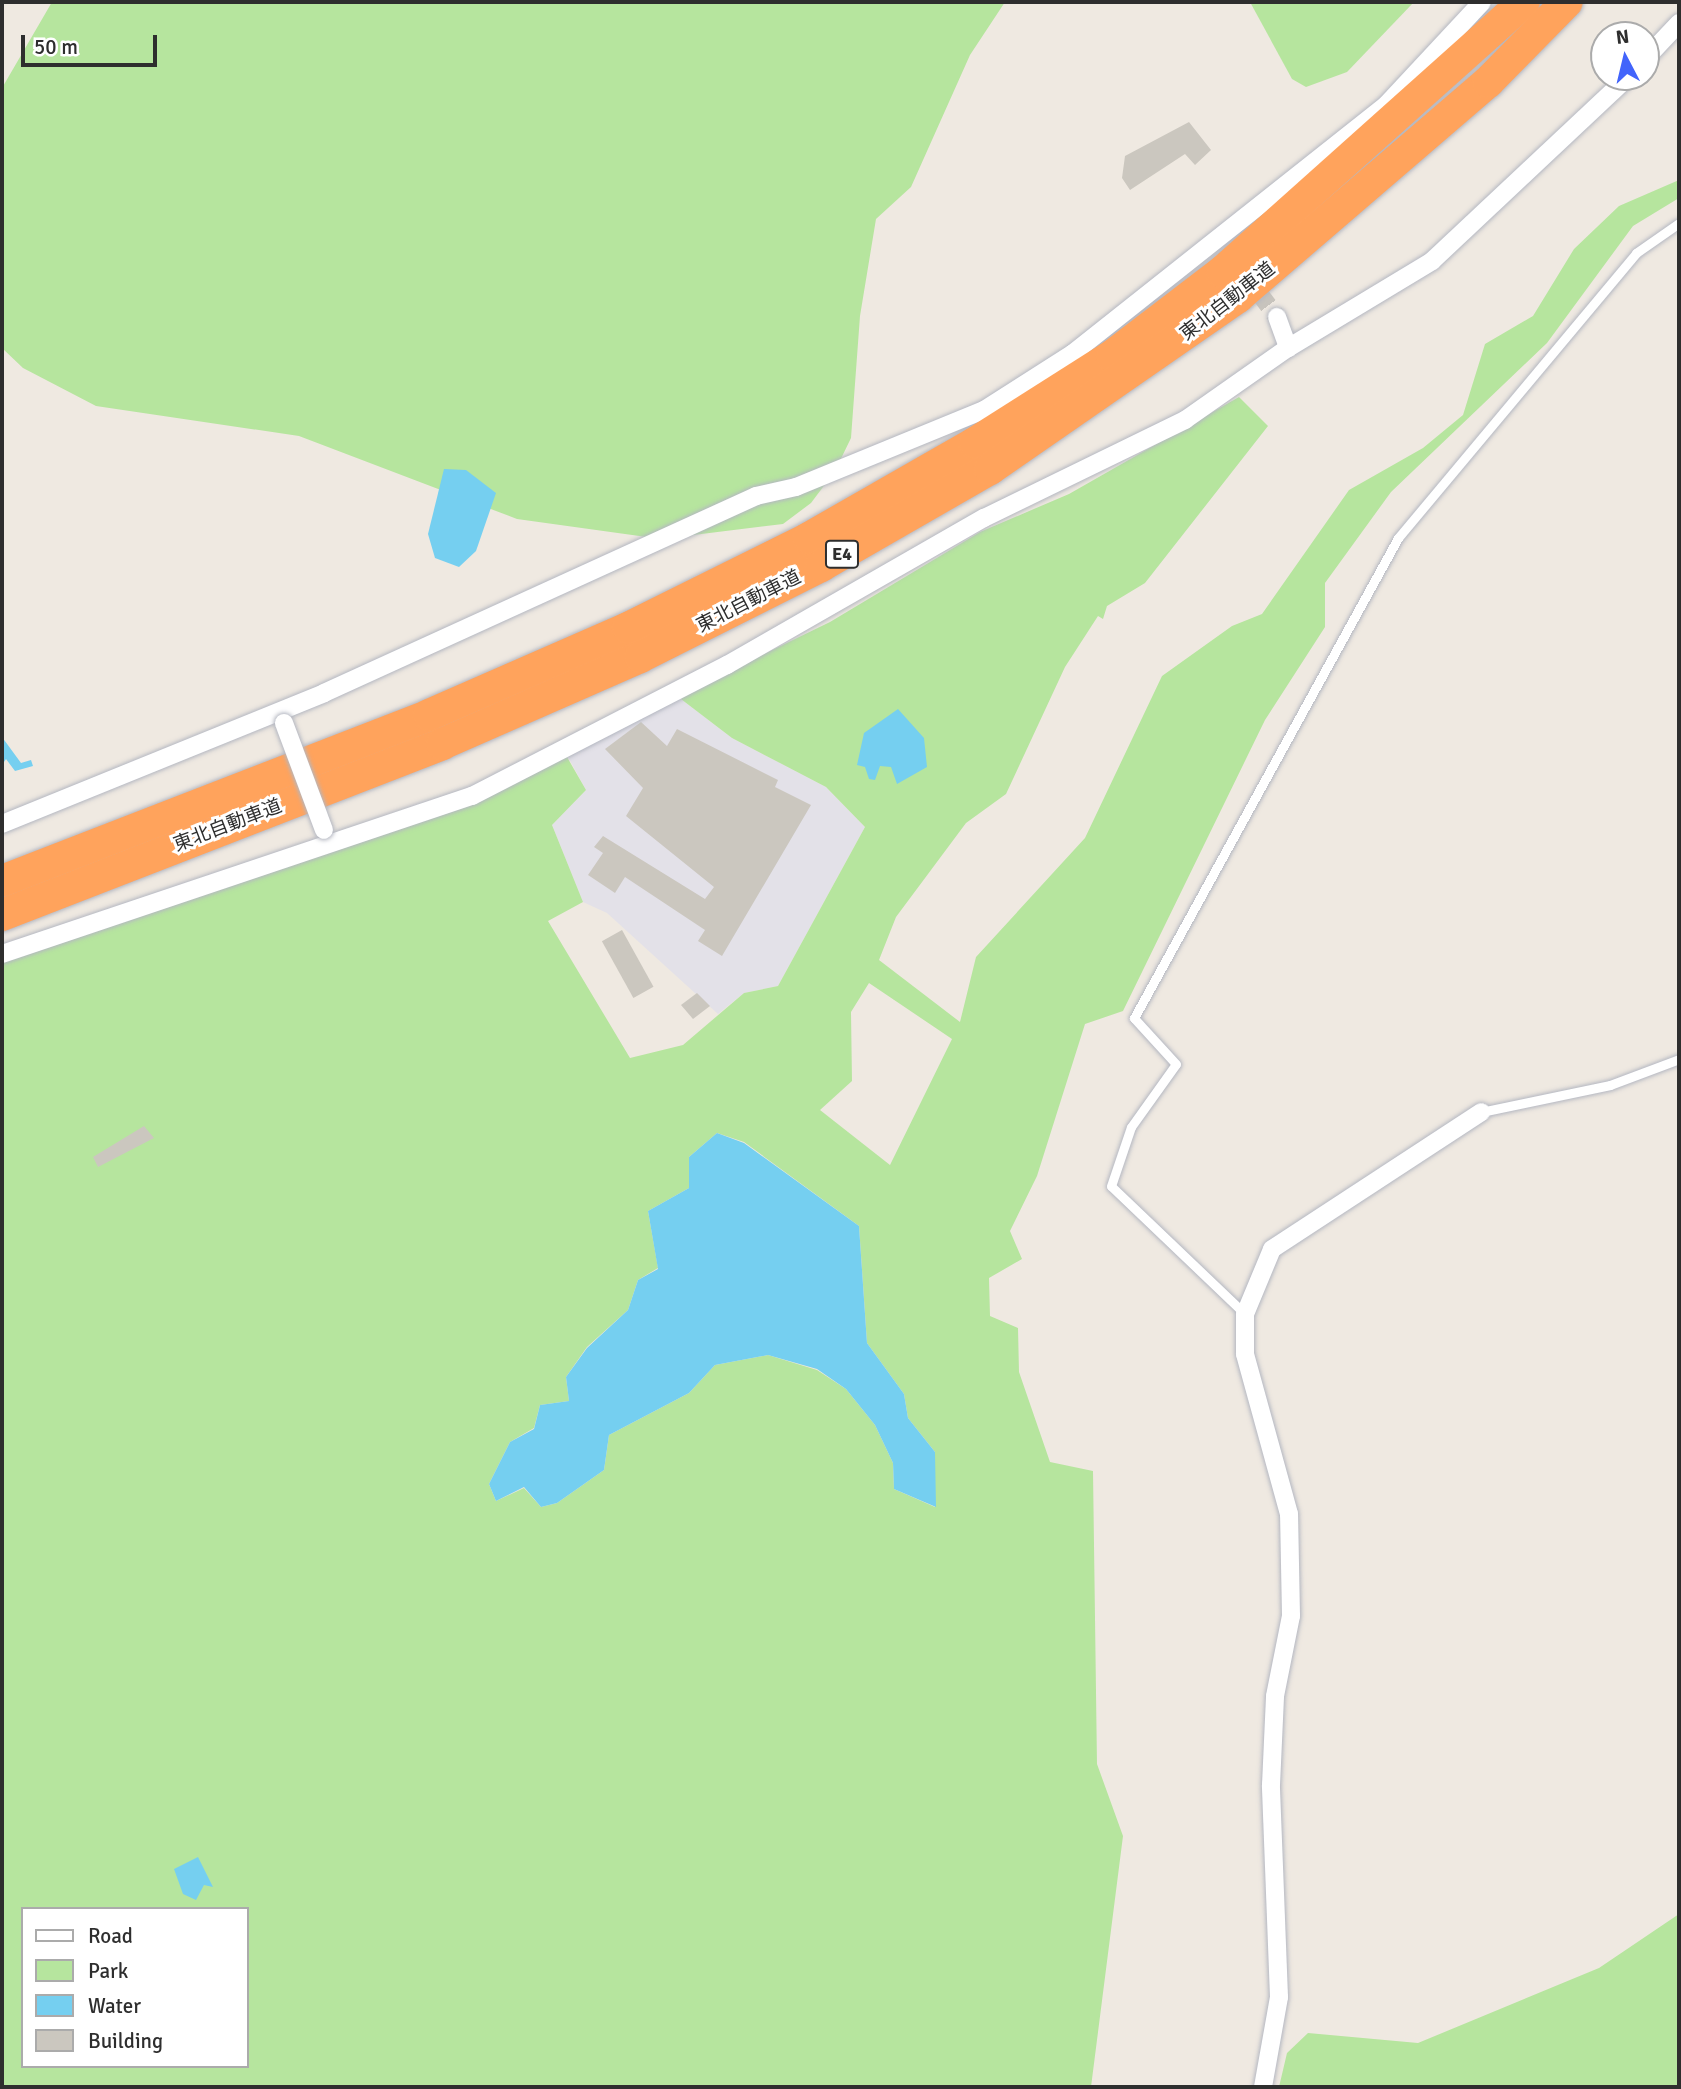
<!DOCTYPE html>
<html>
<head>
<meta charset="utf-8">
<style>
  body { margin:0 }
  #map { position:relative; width:1681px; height:2089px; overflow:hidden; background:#efe9e1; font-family:Signika,"Noto Sans JP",sans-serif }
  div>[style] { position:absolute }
  .industrial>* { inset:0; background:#e3e1e8 }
  .green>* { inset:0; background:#b6e59e }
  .water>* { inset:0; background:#75cff0 }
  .building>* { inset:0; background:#cbc7bf; transform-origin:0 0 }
  .street-tunnel>* { height:18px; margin-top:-9px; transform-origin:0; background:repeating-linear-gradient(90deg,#c8c4bd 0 18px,transparent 0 27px) }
  .roads { filter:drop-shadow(0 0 2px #b4b7c1) drop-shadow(0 0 2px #b4b7c1) }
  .lane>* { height:9px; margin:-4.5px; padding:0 4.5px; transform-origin:4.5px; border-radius:4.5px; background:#fff }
  .street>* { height:18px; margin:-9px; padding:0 9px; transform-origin:9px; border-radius:9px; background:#fff }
  .highway>* { height:32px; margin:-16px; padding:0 16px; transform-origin:16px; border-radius:16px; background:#ffa35c }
  .bridges { filter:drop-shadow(0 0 2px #b4b7c1) drop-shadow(0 0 2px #b4b7c1) }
  .street-bridge>* { height:18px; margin:-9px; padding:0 9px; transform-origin:9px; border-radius:9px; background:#fff }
  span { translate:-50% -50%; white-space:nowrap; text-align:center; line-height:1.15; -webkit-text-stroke:6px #fff; paint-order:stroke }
  .shield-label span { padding:2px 5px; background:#fff; border:2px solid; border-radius:5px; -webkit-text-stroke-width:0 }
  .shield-label { font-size:18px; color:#2e2e2e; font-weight:700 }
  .street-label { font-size:19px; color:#2e2e2e }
  .frame { position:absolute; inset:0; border:4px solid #2e2e2e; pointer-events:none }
  .legend { position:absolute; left:21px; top:1907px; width:228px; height:161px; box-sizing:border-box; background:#fff; border:2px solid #ababab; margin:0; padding:9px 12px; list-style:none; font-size:21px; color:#2e2e2e }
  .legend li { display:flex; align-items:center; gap:14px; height:35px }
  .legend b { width:35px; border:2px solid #ababab }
  .north { position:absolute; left:1590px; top:21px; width:70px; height:70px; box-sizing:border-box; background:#fff; border:2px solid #ababab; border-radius:50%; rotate:353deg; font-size:19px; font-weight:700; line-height:28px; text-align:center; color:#2e2e2e }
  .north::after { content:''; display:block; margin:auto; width:24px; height:32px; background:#4264fb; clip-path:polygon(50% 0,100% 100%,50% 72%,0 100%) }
  .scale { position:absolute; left:21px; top:35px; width:136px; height:32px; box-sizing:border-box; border:4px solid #2e2e2e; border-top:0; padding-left:9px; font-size:21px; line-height:24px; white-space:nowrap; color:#2e2e2e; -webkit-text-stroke:5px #fff; paint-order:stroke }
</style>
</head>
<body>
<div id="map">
  <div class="industrial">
    <i style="clip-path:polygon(677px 696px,732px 738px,826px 787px,865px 827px,778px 986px,744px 993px,718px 1014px,607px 913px,583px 902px,552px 825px,586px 790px,568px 757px)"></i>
  </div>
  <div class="green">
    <i style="clip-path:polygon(52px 2px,1005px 2px,970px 55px,911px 187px,876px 219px,860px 316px,851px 438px,835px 471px,811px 503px,783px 524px,661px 539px,517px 519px,299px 436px,96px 406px,23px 368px,2px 348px,2px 88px)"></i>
    <i style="clip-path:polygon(1250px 2px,1414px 2px,1347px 72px,1306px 87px,1292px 79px)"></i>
    <i style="clip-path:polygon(evenodd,1679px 180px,1679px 198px,1633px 226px,1547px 343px,1391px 492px,1325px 583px,1325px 627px,1265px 720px,1123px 1011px,1085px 1024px,1037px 1176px,1010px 1231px,1022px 1259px,989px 1278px,990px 1316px,1018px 1328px,1019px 1372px,1050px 1462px,1093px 1471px,1097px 1764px,1123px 1836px,1091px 2087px,2px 2087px,2px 960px,567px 757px,586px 790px,552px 825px,583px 902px,548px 921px,630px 1058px,683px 1045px,744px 993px,778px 986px,865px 827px,826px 787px,732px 738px,677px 696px,830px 622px,980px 532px,1069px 494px,1239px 397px,1268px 426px,1145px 583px,1107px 606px,1103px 619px,1098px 616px,1065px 667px,1006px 794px,966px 823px,896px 917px,879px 960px,960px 1022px,976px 957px,1085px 838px,1162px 676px,1232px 626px,1262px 614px,1349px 490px,1423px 448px,1463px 415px,1485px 344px,1533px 316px,1574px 249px,1619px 206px,1679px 180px,869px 983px,952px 1039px,890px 1165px,820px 1110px,852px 1081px,851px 1012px,869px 983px,1679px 180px,717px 1133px,744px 1142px,859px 1226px,867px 1343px,904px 1394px,908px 1418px,935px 1452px,935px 1507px,894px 1489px,893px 1463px,875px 1425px,846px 1389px,817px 1370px,768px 1355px,715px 1365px,689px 1393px,609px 1435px,604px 1470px,557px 1503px,541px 1507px,524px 1488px,496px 1501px,489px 1484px,510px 1442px,534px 1428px,540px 1405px,569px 1401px,566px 1377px,587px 1347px,628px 1310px,638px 1280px,658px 1268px,648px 1211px,689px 1188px,689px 1157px,717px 1133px,1679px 180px,23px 1909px,247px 1909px,247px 2066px,23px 2066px,23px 1909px)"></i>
    <i style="clip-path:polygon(1679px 1914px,1679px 2087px,1279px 2087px,1287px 2053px,1308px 2033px,1418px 2043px,1599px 1968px)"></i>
  </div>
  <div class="water">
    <i style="clip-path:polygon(444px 469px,466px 470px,496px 493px,476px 551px,459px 567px,435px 558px,428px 534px)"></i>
    <i style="clip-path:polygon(898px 709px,924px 738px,927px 767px,897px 784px,891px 767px,880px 766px,875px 780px,869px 779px,865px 767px,857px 765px,864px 733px)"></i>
    <i style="clip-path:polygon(2px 737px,21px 763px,31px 760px,33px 766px,15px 771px,6px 759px,2px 765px)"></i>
    <i style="clip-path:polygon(717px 1133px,744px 1143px,859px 1226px,867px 1343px,904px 1394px,908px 1418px,935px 1452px,936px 1507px,894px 1489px,893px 1463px,875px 1425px,846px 1389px,817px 1369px,768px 1355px,715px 1365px,689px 1393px,609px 1435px,604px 1470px,557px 1503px,541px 1507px,524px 1487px,496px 1501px,489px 1484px,510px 1442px,534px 1429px,540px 1405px,569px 1401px,566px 1377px,587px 1348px,628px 1310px,638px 1280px,658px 1269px,648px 1211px,689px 1188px,689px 1157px)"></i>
    <i style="clip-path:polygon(198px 1857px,213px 1887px,204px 1885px,196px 1900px,183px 1894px,174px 1869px)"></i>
  </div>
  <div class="building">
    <i style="clip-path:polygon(1189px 122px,1211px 150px,1195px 165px,1185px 154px,1130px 190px,1122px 178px,1125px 156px)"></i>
    <i style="clip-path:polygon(641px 722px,667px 746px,677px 729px,778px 780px,775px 787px,811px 805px,722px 956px,698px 941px,705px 930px,625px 877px,615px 893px,588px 875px,603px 853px,594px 847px,603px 836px,705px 899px,714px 887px,626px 816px,643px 788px,605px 749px)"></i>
    <i style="left:622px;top:930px;width:65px;height:23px;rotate:61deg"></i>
    <i style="clip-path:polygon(697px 993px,710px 1006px,693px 1019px,681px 1005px)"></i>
    <i style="clip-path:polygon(144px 1126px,154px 1138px,98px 1167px,93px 1157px)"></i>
  </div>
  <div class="street-tunnel">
    <i style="left:1225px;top:248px;width:86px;rotate:53deg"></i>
  </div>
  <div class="roads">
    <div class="lane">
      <i style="left:1481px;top:1112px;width:132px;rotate:-11.8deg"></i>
      <i style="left:1610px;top:1085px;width:74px;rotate:-20.6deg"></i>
      <i style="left:1245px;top:1314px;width:185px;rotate:-136.3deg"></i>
      <i style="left:1111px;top:1186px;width:62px;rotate:-71.3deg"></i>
      <i style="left:1131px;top:1127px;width:77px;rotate:-54.5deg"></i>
      <i style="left:1176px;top:1064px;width:62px;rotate:-132.4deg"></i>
      <i style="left:1134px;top:1018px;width:548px;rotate:-61.19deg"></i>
      <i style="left:1398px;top:538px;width:371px;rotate:-50.1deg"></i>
      <i style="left:1636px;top:253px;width:52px;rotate:-34.9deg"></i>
    </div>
    <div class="street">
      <i style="left:1646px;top:58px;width:48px;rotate:-46.7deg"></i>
      <i style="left:1277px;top:317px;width:33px;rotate:70deg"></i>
      <i style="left:2px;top:824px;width:348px;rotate:-22.1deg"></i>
      <i style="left:324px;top:693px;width:475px;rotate:-24.5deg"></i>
      <i style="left:756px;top:496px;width:41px;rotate:-12.7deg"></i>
      <i style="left:796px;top:487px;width:203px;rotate:-22.3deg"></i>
      <i style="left:984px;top:410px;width:104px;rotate:-32.5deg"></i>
      <i style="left:1072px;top:354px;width:402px;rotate:-38.4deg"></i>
      <i style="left:1387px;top:104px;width:139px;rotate:-47deg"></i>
      <i style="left:2px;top:954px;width:496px;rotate:-18.6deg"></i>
      <i style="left:472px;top:796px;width:287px;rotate:-27.2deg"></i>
      <i style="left:727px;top:665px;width:296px;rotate:-29.8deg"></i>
      <i style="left:984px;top:518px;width:224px;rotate:-26deg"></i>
      <i style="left:1185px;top:420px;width:126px;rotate:-35deg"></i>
      <i style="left:1288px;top:348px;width:168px;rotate:-31.1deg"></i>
      <i style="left:1432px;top:261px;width:269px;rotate:-43.2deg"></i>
      <i style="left:1263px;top:2087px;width:91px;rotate:-79.9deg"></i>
      <i style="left:1279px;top:1997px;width:212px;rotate:-92.2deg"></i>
      <i style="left:1271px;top:1785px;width:89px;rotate:-87.4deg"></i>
      <i style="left:1275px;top:1696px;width:82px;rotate:-78.7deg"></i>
      <i style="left:1291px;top:1616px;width:102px;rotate:-91.1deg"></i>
      <i style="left:1289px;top:1514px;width:166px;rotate:-105.4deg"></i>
      <i style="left:1245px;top:1354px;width:40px;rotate:-90deg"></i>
      <i style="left:1245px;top:1314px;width:70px;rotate:-67.4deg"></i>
      <i style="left:1272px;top:1249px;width:250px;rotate:-33.2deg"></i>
    </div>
    <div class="highway">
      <i style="left:2px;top:881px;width:458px;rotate:-21.2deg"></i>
      <i style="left:429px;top:715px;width:217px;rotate:-23.6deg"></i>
      <i style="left:628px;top:628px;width:202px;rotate:-26.4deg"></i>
      <i style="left:809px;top:538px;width:191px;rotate:-29.8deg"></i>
      <i style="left:975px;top:443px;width:162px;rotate:-32.4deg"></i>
      <i style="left:1112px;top:356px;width:138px;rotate:-37.4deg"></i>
      <i style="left:1222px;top:272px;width:405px;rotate:-41.8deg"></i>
      <i style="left:2px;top:915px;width:472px;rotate:-21.2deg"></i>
      <i style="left:442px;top:744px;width:216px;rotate:-23.7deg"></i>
      <i style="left:640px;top:657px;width:203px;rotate:-26.7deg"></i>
      <i style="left:821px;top:566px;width:195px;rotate:-29.9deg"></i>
      <i style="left:990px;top:469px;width:302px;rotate:-34.7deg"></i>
      <i style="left:1238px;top:297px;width:330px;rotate:-40.7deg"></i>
      <i style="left:1488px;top:82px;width:112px;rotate:-45.4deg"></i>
    </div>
  </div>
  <div class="bridges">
    <div class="street-bridge">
      <i style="left:284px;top:723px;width:114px;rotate:69.5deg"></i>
    </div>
  </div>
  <div class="shield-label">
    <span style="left:842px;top:554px">E4</span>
  </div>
  <div class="street-label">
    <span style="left:1228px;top:302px;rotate:-38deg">東北自動車道</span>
    <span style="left:749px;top:602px;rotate:-27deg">東北自動車道</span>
    <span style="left:228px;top:826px;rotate:-21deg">東北自動車道</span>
  </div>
  <div class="frame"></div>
  <ul class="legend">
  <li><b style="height:9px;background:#fff"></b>Road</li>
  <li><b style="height:19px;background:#b6e59e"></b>Park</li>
  <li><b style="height:19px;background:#75cff0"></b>Water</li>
  <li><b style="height:19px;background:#cbc7bf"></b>Building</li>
  </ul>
  <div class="north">N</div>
  <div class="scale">50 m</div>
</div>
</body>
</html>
